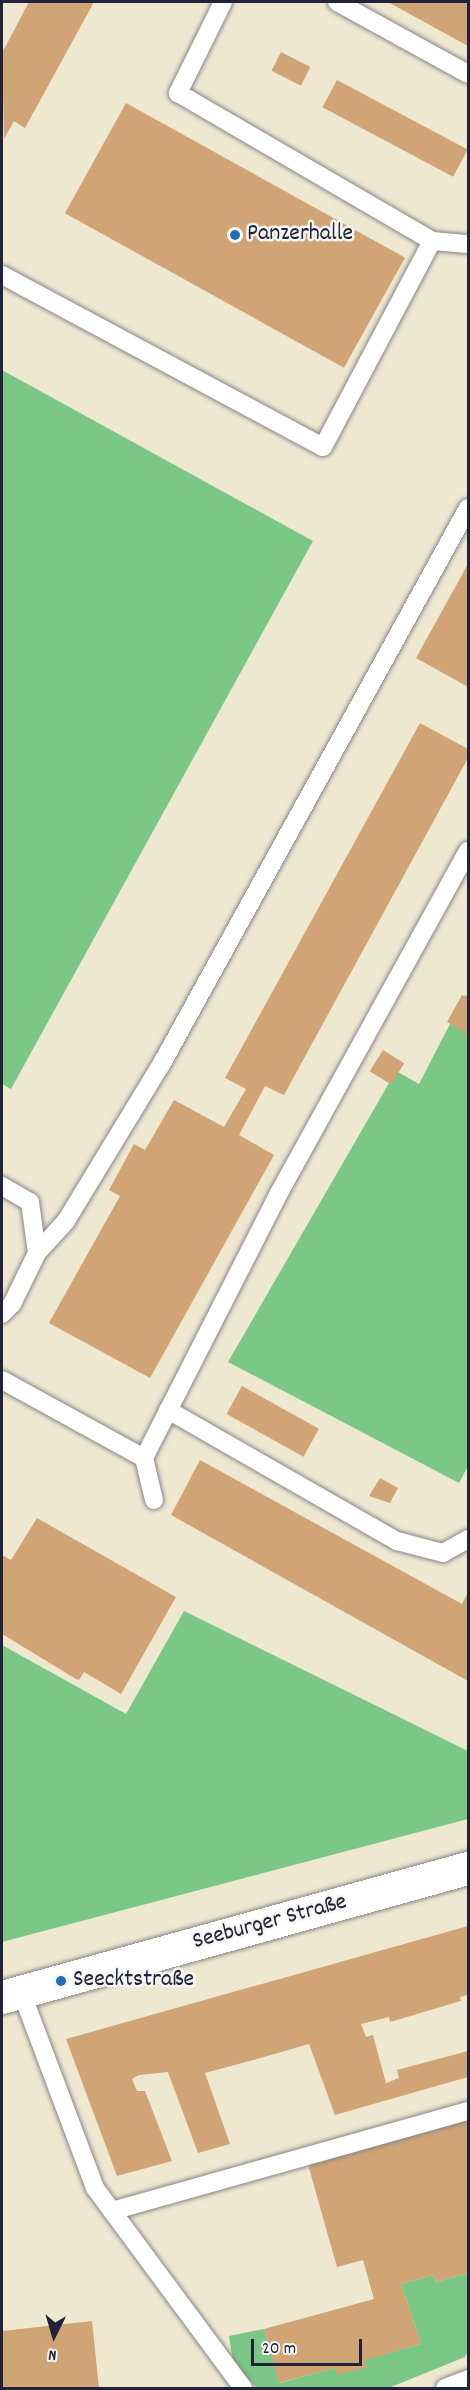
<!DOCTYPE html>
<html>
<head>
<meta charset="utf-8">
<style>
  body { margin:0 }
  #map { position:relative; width:470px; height:2390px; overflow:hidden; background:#eee8d1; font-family:Dekko,sans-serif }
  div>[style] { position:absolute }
  .green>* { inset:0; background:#7bc886 }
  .building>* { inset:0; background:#d0a475; transform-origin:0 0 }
  .roads { filter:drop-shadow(0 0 2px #888586) drop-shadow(0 0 2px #888586) }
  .service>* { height:18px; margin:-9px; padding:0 9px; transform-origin:9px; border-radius:9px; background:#fff }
  .tertiary>* { height:33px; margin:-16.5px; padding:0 16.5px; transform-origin:16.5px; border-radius:16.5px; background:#fff }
  .dots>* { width:16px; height:16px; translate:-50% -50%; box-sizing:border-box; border:3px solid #f6f6f2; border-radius:50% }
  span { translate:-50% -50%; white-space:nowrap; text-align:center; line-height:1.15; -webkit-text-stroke:5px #f6f6f2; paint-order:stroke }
  .poi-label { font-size:24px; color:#22223b }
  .left { translate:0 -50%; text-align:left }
  .street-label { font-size:24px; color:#22223b }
  .frame { position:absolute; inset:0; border:3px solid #22223b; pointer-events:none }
  .north { position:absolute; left:24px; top:2306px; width:60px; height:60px; -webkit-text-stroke:4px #f6f6f2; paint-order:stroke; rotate:185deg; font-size:16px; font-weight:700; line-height:24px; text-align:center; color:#22223b }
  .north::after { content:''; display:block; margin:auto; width:21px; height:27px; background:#22223b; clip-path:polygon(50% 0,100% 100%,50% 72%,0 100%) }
  .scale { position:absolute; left:251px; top:2339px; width:111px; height:27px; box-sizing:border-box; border:3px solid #22223b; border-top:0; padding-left:8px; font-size:18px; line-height:21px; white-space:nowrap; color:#22223b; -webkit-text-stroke:4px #f6f6f2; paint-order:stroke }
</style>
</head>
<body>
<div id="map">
  <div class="green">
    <i style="clip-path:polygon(2px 370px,313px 541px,11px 1089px,2px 1084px)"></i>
    <i style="clip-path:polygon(465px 995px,468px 997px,468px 1466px,459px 1483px,228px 1362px,396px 1071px,419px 1084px)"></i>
    <i style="clip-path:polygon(184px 1611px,468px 1751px,468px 1819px,2px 1942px,2px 1645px,126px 1714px)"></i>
    <i style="clip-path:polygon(468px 2273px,468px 2351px,465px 2357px,391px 2387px,257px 2388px,233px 2362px,229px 2336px,264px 2329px,280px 2383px,421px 2344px,401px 2284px,434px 2275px,436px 2282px)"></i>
  </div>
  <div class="building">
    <i style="clip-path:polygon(29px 2px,94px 2px,25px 128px,14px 121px,4px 139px,2px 53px)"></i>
    <i style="clip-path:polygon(388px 2px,468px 2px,468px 46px)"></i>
    <i style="left:281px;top:52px;width:33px;height:21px;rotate:27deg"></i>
    <i style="left:337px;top:80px;width:148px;height:31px;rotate:28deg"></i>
    <i style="left:126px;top:103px;width:319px;height:126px;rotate:29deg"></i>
    <i style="clip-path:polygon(468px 564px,468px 687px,416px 658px)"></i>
    <i style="clip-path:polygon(420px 723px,468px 749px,468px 758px,284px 1095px,265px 1086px,239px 1135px,274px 1155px,150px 1378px,49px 1323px,120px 1196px,109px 1190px,134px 1144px,145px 1150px,174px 1100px,224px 1127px,246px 1089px,225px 1078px)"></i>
    <i style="clip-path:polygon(462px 995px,468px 998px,468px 1034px,447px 1022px)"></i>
    <i style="left:383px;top:1050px;width:25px;height:25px;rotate:32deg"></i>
    <i style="left:242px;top:1386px;width:88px;height:32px;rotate:29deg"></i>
    <i style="clip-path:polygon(200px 1460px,462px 1604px,468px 1592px,468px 1681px,171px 1515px)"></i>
    <i style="clip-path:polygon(380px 1478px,398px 1488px,390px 1503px,369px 1496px)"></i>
    <i style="clip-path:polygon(37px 1518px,176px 1597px,121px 1694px,84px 1672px,79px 1680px,76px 1679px,2px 1634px,2px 1555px,11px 1560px)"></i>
    <i style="clip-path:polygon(468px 1926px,468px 1995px,460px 1997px,461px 2001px,390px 2022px,389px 2017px,361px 2024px,366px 2037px,373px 2035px,386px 2083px,399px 2078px,397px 2070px,468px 2051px,468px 2077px,335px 2115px,309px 2044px,257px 2059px,205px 2073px,230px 2144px,198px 2153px,168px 2072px,139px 2075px,132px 2079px,137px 2091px,145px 2091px,172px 2161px,117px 2176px,66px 2039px)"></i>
    <i style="clip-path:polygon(468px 2116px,468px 2273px,436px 2282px,434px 2275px,401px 2284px,421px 2344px,365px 2360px,367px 2367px,337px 2375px,335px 2368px,279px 2383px,264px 2329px,374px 2299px,363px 2260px,337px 2267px,307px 2161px)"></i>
    <i style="clip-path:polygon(92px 2321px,99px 2388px,2px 2388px,2px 2331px)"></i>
  </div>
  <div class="roads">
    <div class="service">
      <i style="left:223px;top:2px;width:102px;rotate:116.3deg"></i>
      <i style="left:178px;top:93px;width:294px;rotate:30.2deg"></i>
      <i style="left:432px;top:241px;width:36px;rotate:5deg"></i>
      <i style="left:337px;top:2px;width:149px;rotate:28.8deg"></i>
      <i style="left:2px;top:275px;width:364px;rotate:28.2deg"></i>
      <i style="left:323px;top:447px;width:233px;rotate:-62.1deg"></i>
      <i style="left:2px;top:1186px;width:32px;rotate:30deg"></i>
      <i style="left:30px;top:1202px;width:51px;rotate:82.2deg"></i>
      <i style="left:37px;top:1253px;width:57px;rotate:116.1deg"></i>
      <i style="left:12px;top:1304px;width:14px;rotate:135deg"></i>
      <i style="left:37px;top:1253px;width:43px;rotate:-47.8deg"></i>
      <i style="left:66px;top:1221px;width:183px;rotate:-58.7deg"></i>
      <i style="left:161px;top:1065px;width:636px;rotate:-61.14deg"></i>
      <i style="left:2px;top:1380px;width:162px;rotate:28.8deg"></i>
      <i style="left:168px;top:1410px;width:264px;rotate:29.8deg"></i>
      <i style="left:397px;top:1541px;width:48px;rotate:14.6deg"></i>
      <i style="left:443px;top:1553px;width:29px;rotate:-29deg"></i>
      <i style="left:154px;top:1500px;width:43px;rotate:-103.4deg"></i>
      <i style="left:144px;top:1458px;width:297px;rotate:-63deg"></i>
      <i style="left:279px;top:1193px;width:391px;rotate:-61.1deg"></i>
      <i style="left:21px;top:1991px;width:210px;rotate:69.4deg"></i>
      <i style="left:95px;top:2188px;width:249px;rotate:53.5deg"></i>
      <i style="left:112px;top:2211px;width:370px;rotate:-15.7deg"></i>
      <i style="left:445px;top:2388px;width:25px;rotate:-21deg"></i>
    </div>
    <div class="tertiary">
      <i style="left:2px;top:1997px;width:484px;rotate:-15.5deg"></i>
    </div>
  </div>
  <div class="dots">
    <i style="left:235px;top:235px;background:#1f6fb2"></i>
    <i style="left:61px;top:1981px;background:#1f6fb2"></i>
  </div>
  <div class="poi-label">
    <span class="left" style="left:247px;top:235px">Panzerhalle</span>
    <span class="left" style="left:73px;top:1981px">Seecktstraße</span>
  </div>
  <div class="street-label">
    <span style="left:270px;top:1923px;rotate:-15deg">Seeburger Straße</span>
  </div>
  <div class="frame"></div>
  <div class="north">N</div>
  <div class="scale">20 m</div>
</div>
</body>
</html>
